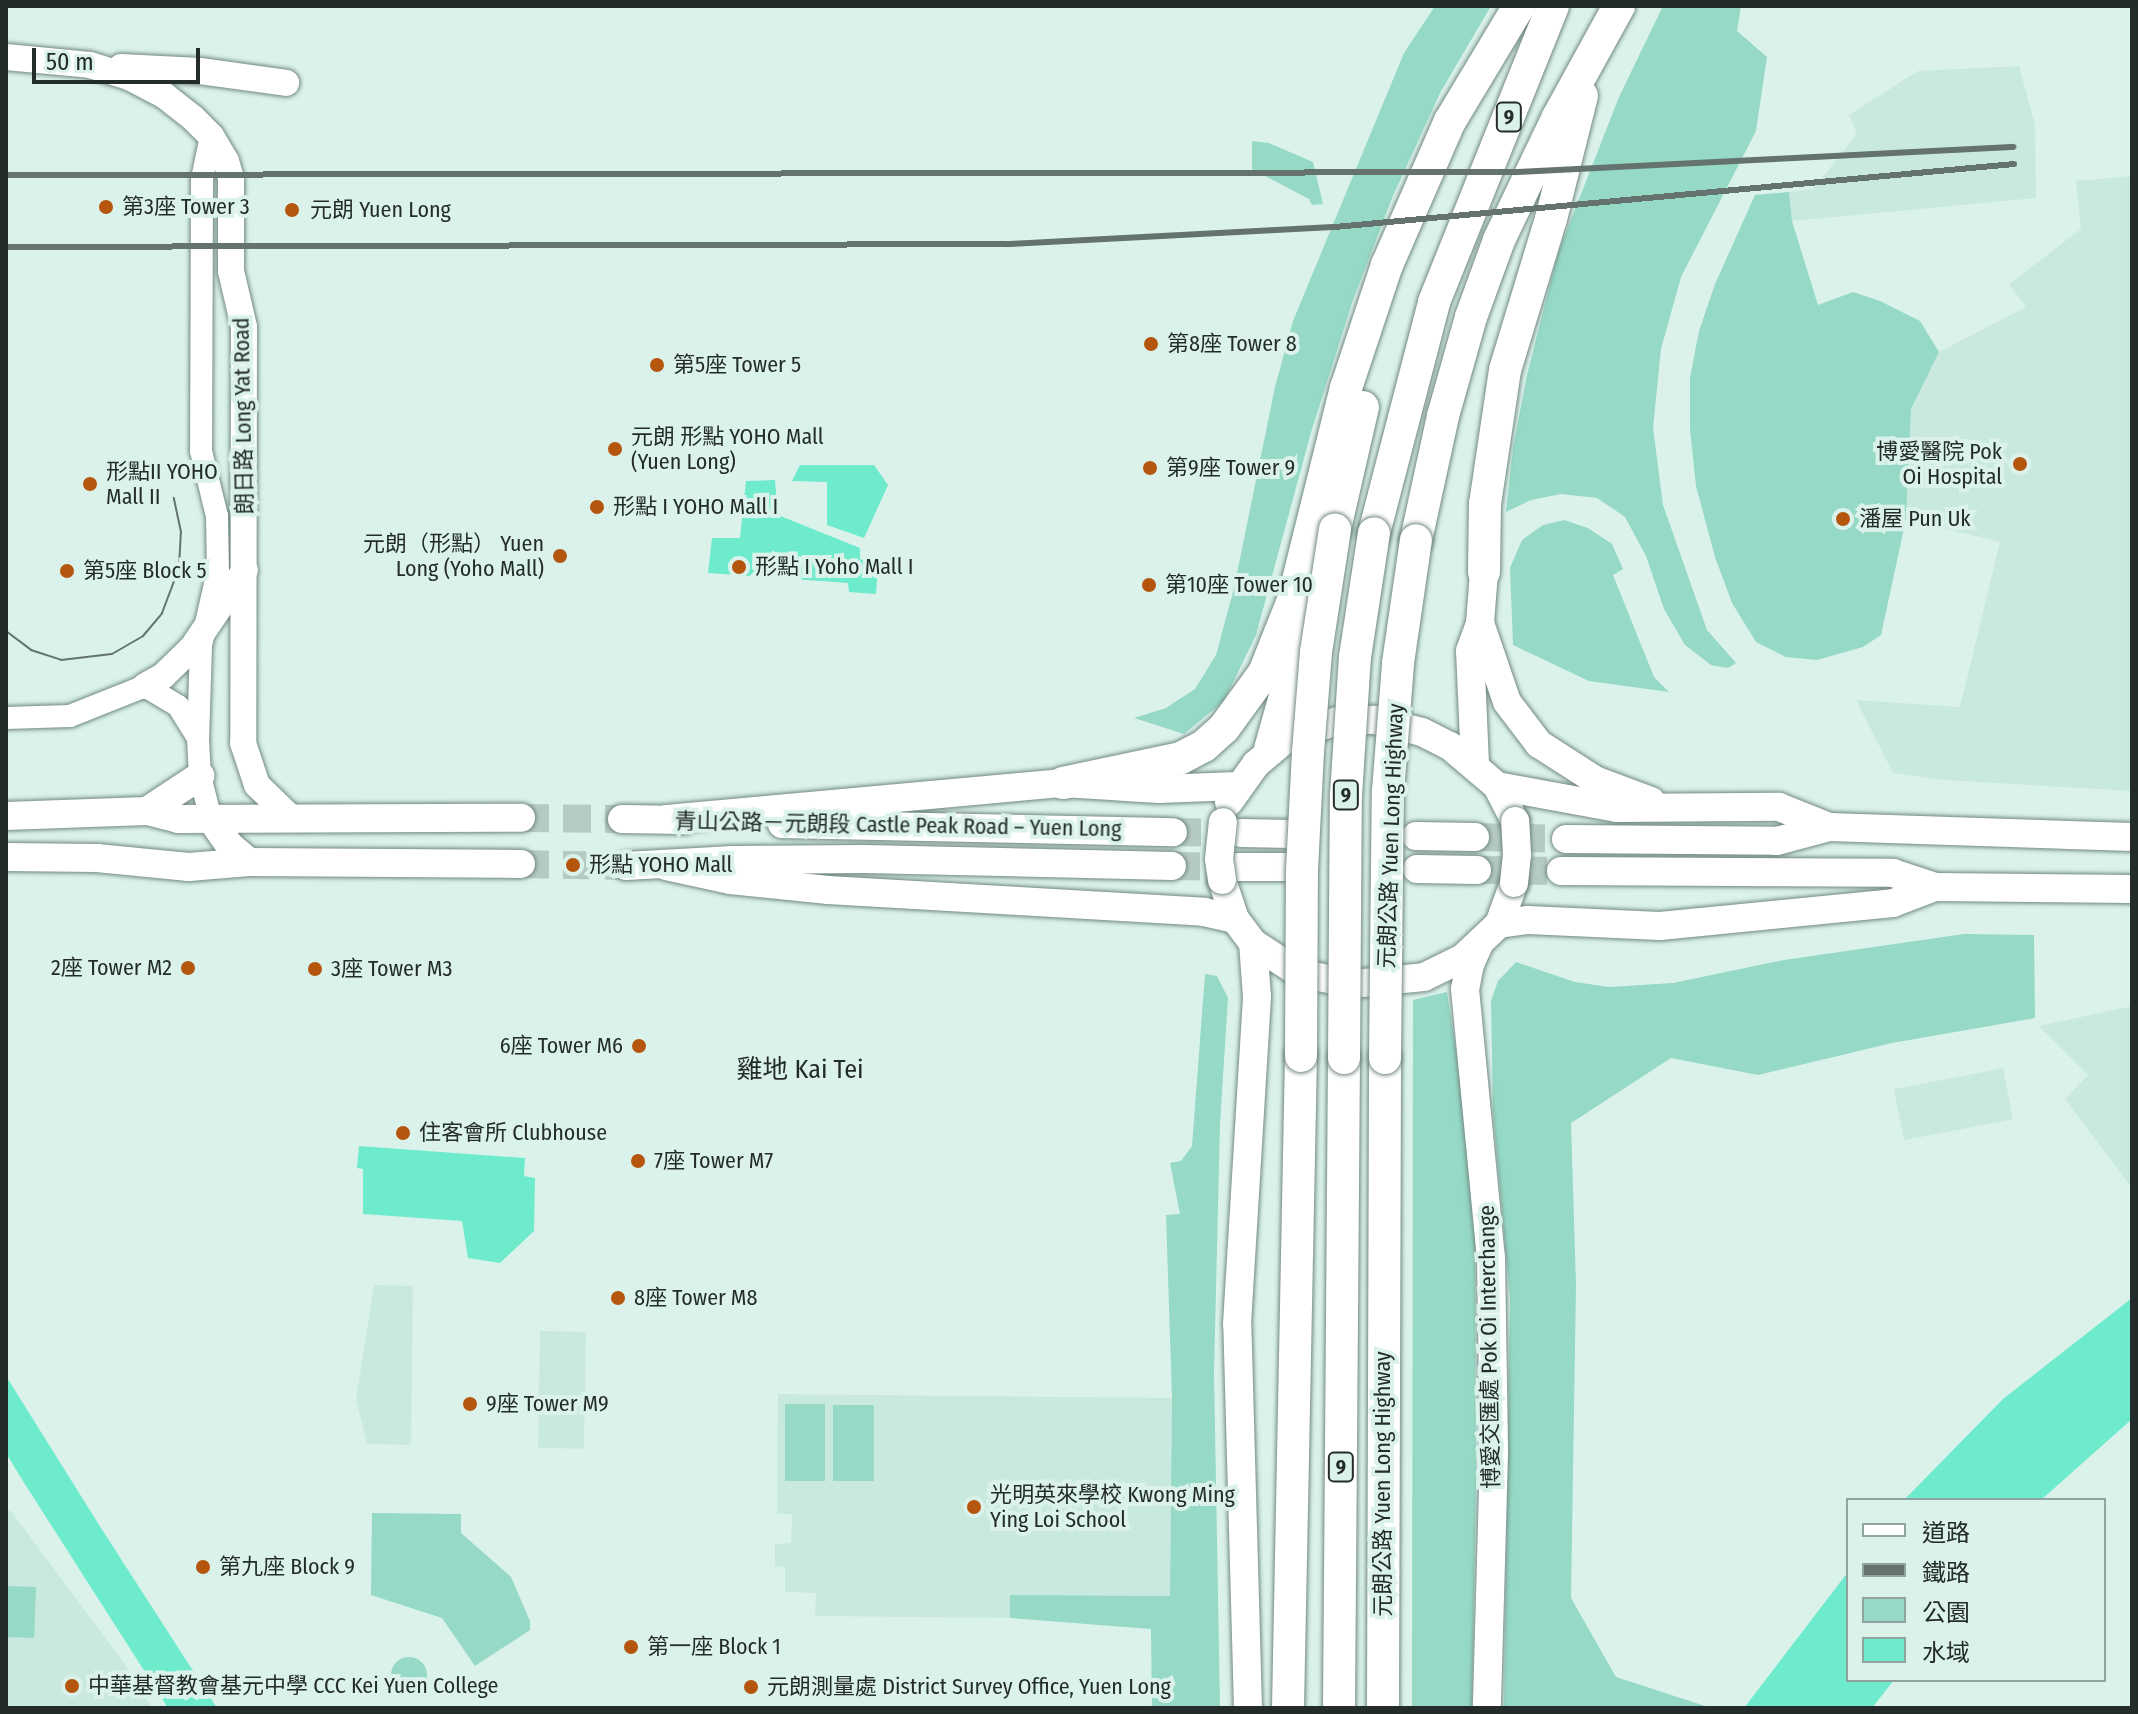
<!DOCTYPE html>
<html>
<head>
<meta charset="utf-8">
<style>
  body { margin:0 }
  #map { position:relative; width:2138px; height:1714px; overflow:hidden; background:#dbf2eb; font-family:"Fira Sans Condensed","Noto Sans TC",sans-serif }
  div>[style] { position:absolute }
  .built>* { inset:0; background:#c9e9df; transform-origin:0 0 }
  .green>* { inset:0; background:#95d9c6; transform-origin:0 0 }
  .round { border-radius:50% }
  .water>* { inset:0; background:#6eebcd }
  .primary-tunnel>* { height:28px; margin-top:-14px; transform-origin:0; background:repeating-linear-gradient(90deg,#b6cac4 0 28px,transparent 0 42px) }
  .roads { filter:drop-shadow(0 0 2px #738983) drop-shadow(0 0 2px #738983) }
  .tertiary>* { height:22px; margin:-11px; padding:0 11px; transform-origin:11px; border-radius:11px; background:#fff }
  .secondary>* { height:26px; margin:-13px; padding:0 13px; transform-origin:13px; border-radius:13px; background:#fff }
  .primary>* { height:28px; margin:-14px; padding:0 14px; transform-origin:14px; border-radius:14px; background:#fff }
  .motorway>* { height:32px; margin:-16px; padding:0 16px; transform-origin:16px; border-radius:16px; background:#fff }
  .tram>* { height:2px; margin:-1px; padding:0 1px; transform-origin:1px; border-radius:1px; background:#65736f }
  .rail>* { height:6px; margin:-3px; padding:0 3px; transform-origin:3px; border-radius:3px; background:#65736f }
  .bridges { filter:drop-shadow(0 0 2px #738983) drop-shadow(0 0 2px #738983) }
  .primary-bridge>* { height:28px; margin:-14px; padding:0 14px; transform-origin:14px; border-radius:14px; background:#fff }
  .motorway-bridge>* { height:32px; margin:-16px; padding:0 16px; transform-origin:16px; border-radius:16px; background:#fff }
  .dots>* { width:22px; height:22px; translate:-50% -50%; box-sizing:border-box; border:4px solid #dbf2eb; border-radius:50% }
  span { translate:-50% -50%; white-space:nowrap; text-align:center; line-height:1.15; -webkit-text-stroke:8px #dbf2eb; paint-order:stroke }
  .shield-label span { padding:2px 6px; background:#dbf2eb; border:2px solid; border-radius:6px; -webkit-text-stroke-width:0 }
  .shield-label { font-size:20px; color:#232c2a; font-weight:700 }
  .poi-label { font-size:22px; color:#232c2a }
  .left { translate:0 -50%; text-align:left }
  .right { translate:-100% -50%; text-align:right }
  .street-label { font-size:22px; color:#232c2a }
  .quarter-label { font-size:26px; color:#232c2a }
  .frame { position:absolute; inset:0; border:8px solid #232c2a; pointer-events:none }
  .legend { position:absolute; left:1846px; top:1498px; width:260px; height:184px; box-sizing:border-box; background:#dbf2eb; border:2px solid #91a39e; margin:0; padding:10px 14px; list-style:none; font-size:24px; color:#232c2a }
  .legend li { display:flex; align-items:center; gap:16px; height:40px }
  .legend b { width:40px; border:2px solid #91a39e }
  .scale { position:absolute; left:32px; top:48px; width:168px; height:36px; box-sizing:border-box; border:4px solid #232c2a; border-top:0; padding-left:10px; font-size:24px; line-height:28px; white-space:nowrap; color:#232c2a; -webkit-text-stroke:6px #dbf2eb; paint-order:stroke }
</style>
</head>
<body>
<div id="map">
  <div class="built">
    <i style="clip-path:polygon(2019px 66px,2035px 125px,2036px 198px,1792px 221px,1789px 192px,1813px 189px,1857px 134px,1849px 115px,1918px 71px)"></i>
    <i style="clip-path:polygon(2132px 176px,2132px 791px,1944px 780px,1893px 773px,1856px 700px,1960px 707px,2000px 542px,1906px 519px,1911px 409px,1939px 352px,2026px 307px,2009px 284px,2081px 229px,2076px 181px)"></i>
    <i style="clip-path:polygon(2132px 1006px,2132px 1188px,2065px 1099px,2088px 1075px,2039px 1026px)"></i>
    <i style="left:2003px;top:1068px;width:52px;height:111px;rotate:79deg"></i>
    <i style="clip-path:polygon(374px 1285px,413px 1286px,411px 1445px,367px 1444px,356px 1400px)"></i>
    <i style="left:540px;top:1331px;width:46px;height:117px;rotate:1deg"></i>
    <i style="clip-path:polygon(778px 1394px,1172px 1398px,1170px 1596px,1011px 1595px,1010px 1618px,815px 1616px,816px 1593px,785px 1592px,785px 1567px,775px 1566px,775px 1544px,791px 1543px,792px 1514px,777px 1514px)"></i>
    <i style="clip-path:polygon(6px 1511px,11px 1511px,124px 1663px,152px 1708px,6px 1708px)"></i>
  </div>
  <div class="green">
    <i style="clip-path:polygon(1435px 6px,1491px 6px,1440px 93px,1392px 198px,1353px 300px,1312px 429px,1256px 635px,1224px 701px,1184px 734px,1134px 718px,1166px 708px,1195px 689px,1216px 655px,1234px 588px,1275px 387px,1293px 321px,1404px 53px)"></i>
    <i style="clip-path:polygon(1663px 6px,1741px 6px,1737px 31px,1767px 57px,1756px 131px,1681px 277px,1661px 349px,1653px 428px,1663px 505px,1707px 630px,1736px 663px,1728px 668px,1711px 665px,1685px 645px,1664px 609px,1646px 556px,1625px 517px,1597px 498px,1561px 494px,1531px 500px,1506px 512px,1513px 448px,1527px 375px,1558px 253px,1619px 97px)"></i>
    <i style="clip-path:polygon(1252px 141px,1269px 143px,1313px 162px,1323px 204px,1312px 205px,1309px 199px,1252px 169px)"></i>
    <i style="clip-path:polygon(1789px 192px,1792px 221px,1818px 305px,1853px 292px,1880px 301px,1920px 321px,1939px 352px,1911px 409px,1906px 519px,1881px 635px,1863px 647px,1817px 660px,1786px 657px,1756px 642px,1732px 603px,1715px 557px,1696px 486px,1690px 429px,1690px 378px,1699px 331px,1715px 284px,1755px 195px)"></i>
    <i style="clip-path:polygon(1564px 520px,1588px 528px,1612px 544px,1623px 569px,1613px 575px,1654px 677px,1669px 692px,1589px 681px,1513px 645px,1510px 568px,1522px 540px,1543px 525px)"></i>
    <i style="clip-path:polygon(1964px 934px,2034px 935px,2035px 1018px,1892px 1043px,1758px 1075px,1671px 1058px,1571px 1123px,1576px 1285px,1571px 1598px,1616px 1677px,1708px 1707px,1504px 1708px,1510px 1298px,1493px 1110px,1491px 1001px,1498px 981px,1516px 962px,1575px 982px,1609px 987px,1673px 983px,1784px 960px)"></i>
    <i style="clip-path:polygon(1205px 974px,1217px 976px,1228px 998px,1220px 1124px,1214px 1372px,1220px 1708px,1152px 1708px,1151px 1629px,1010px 1618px,1010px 1595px,1170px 1596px,1172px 1398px,1166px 1215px,1180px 1214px,1170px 1163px,1181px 1161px,1192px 1146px)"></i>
    <i style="clip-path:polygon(1447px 992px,1461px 1083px,1475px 1227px,1476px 1482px,1472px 1708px,1412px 1708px,1413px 1000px)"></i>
    <i style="left:785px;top:1404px;width:40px;height:77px"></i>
    <i style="left:833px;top:1405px;width:41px;height:76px"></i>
    <i style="clip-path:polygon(372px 1513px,461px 1514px,461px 1533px,511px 1577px,530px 1621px,530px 1630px,475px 1666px,442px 1618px,371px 1595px)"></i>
    <i style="left:6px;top:1586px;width:30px;height:51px;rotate:2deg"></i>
    <i class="round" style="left:391px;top:1657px;width:36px;height:36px"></i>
  </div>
  <div class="water">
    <i style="clip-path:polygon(800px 465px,874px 465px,888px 485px,864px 538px,827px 525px,827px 482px,792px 481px)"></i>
    <i style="clip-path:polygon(775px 480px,778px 515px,860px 548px,860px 559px,878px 564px,876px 594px,849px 592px,848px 583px,708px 573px,712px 538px,740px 538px,746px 481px)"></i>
    <i style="clip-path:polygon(359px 1146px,525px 1158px,524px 1176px,535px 1178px,534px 1231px,500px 1263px,468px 1258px,462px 1221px,363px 1214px,363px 1169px,357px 1168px)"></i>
    <i style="clip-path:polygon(2132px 1298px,2132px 1419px,2041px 1500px,1904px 1500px,2003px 1399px)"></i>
    <i style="clip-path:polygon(6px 1376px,101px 1528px,217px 1708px,168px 1708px,21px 1478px,6px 1453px)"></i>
    <i style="clip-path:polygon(1848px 1572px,1848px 1680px,1894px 1680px,1872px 1708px,1744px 1708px)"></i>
  </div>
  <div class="primary-tunnel">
    <i style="left:521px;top:818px;width:101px;rotate:0.6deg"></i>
    <i style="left:1173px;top:832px;width:68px;rotate:0.8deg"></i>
    <i style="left:1291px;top:834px;width:119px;rotate:1deg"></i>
    <i style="left:1475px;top:837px;width:91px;rotate:1.3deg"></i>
    <i style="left:521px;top:864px;width:105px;rotate:1.1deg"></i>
    <i style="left:1172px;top:866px;width:65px;rotate:0.9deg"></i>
    <i style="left:1290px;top:867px;width:118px;rotate:1deg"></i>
    <i style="left:1477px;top:870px;width:84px;rotate:0.7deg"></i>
  </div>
  <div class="roads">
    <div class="tertiary">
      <i style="left:211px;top:136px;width:44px;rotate:101.8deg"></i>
      <i style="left:202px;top:179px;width:272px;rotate:90.2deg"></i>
      <i style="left:201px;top:451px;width:67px;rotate:76.2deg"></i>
      <i style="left:217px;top:516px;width:55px;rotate:89deg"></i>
      <i style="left:218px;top:571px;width:76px;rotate:102.9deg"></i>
      <i style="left:201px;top:645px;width:94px;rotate:91.8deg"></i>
      <i style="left:198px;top:739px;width:37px;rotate:87deg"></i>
      <i style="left:200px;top:776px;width:44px;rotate:75.7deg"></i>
      <i style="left:6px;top:718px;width:64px;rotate:-1.8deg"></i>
      <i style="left:70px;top:716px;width:81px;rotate:-21.8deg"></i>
      <i style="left:145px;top:686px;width:39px;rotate:31deg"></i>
      <i style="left:178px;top:706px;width:38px;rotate:58deg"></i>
    </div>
    <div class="secondary">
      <i style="left:6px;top:57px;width:84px;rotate:5.4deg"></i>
      <i style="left:90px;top:65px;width:41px;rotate:17.1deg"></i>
      <i style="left:129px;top:77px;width:41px;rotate:27.8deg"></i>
      <i style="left:165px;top:96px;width:36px;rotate:38deg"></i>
      <i style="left:193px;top:118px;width:25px;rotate:45deg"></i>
      <i style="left:211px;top:136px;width:29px;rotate:59deg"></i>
      <i style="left:226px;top:161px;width:18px;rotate:74deg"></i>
      <i style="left:231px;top:178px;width:93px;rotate:90deg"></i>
      <i style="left:231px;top:271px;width:57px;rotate:76.9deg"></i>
      <i style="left:244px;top:327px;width:416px;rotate:90.1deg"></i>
      <i style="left:243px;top:743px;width:44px;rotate:71.6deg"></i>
      <i style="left:257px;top:785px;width:46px;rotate:44.1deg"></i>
      <i style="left:121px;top:67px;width:79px;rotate:2.9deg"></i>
      <i style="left:200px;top:71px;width:87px;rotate:7.9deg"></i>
      <i style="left:145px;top:686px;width:21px;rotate:-29deg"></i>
      <i style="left:163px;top:676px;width:40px;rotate:-44deg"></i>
      <i style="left:192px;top:648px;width:94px;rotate:-55.8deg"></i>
    </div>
    <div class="primary">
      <i style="left:1480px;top:623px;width:83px;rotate:71.1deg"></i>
      <i style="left:1507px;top:702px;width:53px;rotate:52.7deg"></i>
      <i style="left:1539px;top:744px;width:67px;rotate:32.7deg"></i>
      <i style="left:1595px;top:780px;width:60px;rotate:20.6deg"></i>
      <i style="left:1475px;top:764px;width:113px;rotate:-92.5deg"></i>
      <i style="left:1470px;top:651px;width:30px;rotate:-70deg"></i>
      <i style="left:1480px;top:623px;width:51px;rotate:-85.5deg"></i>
      <i style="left:1497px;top:786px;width:122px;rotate:10.4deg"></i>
      <i style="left:1617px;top:808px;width:162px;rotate:-0.4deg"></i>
      <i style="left:1779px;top:807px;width:54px;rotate:21.8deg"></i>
      <i style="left:1229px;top:802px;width:47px;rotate:-54.6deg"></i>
      <i style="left:1256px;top:764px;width:40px;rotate:-40deg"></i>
      <i style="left:1287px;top:738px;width:53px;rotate:-18.8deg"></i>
      <i style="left:1337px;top:721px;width:37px;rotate:-2deg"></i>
      <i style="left:1374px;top:720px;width:49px;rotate:14deg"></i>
      <i style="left:1422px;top:732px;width:31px;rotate:27deg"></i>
      <i style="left:1450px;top:746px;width:62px;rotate:40.4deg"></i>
      <i style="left:1497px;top:786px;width:39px;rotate:63deg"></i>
      <i style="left:147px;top:811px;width:64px;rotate:-33.4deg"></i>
      <i style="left:6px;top:816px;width:141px;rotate:-2deg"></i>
      <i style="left:147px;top:811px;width:32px;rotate:14deg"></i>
      <i style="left:178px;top:819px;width:343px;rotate:-0.2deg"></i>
      <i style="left:211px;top:819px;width:33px;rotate:55deg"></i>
      <i style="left:230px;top:846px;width:25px;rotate:40deg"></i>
      <i style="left:622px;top:819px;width:63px;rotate:0.9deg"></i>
      <i style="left:667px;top:819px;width:398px;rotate:-5.2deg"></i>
      <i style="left:1063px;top:783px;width:96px;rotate:3.6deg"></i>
      <i style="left:1159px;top:789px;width:78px;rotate:-2.2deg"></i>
      <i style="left:782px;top:824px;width:391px;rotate:1.2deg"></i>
      <i style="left:1241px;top:833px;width:50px;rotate:1.1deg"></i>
      <i style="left:1416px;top:836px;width:59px;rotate:1deg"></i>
      <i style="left:1566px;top:839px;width:211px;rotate:0.5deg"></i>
      <i style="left:1777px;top:841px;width:54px;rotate:-15.1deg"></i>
      <i style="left:1829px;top:827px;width:303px;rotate:1.9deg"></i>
      <i style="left:6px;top:857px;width:91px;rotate:0.6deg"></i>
      <i style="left:97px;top:858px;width:92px;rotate:5.6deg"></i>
      <i style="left:189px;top:867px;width:60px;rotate:-4.8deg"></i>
      <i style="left:249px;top:862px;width:272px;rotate:0.4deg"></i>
      <i style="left:626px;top:866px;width:107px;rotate:-3.2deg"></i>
      <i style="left:733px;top:860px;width:132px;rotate:-0.4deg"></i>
      <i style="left:865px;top:859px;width:307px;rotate:1.3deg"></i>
      <i style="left:666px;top:866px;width:66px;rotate:12.3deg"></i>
      <i style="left:730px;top:880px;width:99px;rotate:5.8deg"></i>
      <i style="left:828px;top:890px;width:377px;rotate:3.3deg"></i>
      <i style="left:1204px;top:912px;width:32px;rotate:13deg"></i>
      <i style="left:1237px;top:867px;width:53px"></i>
      <i style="left:1417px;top:869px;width:60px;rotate:1deg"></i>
      <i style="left:1561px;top:871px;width:332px;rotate:0.3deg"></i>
      <i style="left:1893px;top:873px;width:44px;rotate:18.4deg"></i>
      <i style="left:1935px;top:887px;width:197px;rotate:0.6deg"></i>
      <i style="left:1222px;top:880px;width:41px;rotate:71.6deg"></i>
      <i style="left:1235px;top:919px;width:30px;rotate:53deg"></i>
      <i style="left:1253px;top:943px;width:55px;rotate:33.1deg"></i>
      <i style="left:1299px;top:973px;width:55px;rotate:11.5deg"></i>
      <i style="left:1353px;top:984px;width:71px;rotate:-5.6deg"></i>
      <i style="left:1424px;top:977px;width:43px;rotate:-26deg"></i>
      <i style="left:1463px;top:958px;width:50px;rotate:-43.4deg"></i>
      <i style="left:1499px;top:924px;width:44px;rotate:-69.9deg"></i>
      <i style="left:1499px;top:924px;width:29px;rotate:-8deg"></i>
      <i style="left:1528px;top:920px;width:132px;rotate:2.6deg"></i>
      <i style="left:1660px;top:926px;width:234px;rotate:-5.6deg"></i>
      <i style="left:1893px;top:903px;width:45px;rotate:-20.9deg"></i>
      <i style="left:1480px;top:942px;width:24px;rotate:114deg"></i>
      <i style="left:1470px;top:964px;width:25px;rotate:101deg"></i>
      <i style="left:1465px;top:989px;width:269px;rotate:84.5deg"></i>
      <i style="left:1491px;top:1257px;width:196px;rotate:89.1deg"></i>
      <i style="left:1494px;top:1453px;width:255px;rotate:91.6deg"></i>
      <i style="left:1248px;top:1708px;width:384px;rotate:-91.6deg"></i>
      <i style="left:1237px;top:1324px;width:328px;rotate:-86.5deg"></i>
      <i style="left:1257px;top:997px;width:54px;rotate:-94.2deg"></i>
    </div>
    <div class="motorway">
      <i style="left:1335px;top:529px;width:125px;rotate:-77.1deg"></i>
      <i style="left:1374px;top:533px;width:239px;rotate:-75.4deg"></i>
      <i style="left:1434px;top:302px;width:319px;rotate:-68.1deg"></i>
      <i style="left:1416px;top:540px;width:127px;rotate:-77.7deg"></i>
      <i style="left:1443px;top:416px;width:103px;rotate:-74.2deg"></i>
      <i style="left:1471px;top:317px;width:82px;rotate:-70deg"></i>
      <i style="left:1499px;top:240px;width:136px;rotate:-64.4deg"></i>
      <i style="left:1558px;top:117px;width:127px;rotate:-61.2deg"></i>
      <i style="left:1484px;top:572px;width:68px;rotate:-89.2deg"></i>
      <i style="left:1485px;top:504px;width:135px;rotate:-81.5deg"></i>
      <i style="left:1505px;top:370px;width:158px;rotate:-73.1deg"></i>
      <i style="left:1551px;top:219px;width:127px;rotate:-75.9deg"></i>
      <i style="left:1270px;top:749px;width:88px;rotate:-74.2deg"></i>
      <i style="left:1294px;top:664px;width:44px;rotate:-91.3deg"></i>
      <i style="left:1063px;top:783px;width:121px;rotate:-12deg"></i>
      <i style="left:1181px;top:758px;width:26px;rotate:-28deg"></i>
      <i style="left:1204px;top:746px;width:27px;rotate:-42deg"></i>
      <i style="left:1224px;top:728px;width:68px;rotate:-54deg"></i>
      <i style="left:1264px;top:673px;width:79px;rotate:-68.3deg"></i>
      <i style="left:1293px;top:600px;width:219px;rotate:-76deg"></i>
      <i style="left:1346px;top:388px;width:130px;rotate:-71.6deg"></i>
      <i style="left:1387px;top:265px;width:157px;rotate:-66.4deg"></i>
      <i style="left:1450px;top:121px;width:134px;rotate:-59deg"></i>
      <i style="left:1288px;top:1708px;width:652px;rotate:-88.86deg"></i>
      <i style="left:1339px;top:1708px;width:650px;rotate:-89.56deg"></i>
      <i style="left:1383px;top:1708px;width:650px;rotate:-89.82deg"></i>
    </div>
  </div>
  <div class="tram">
    <i style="left:6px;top:631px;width:31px;rotate:37deg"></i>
    <i style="left:31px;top:650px;width:32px;rotate:18deg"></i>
    <i style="left:61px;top:660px;width:51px;rotate:-6.7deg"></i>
    <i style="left:112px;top:654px;width:36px;rotate:-30deg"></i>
    <i style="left:143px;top:636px;width:30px;rotate:-50deg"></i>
    <i style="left:162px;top:613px;width:48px;rotate:-69.3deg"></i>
    <i style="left:179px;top:568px;width:36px;rotate:-87deg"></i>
    <i style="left:181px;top:532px;width:35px;rotate:-102deg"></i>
  </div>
  <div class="rail">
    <i style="left:6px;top:175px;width:1510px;rotate:-0.11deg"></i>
    <i style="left:1516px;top:172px;width:498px;rotate:-2.9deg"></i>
    <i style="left:6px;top:247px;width:1002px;rotate:-0.17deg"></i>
    <i style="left:1008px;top:244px;width:327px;rotate:-3deg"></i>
    <i style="left:1335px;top:227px;width:682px;rotate:-5.3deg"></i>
  </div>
  <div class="bridges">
    <div class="primary-bridge">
      <i style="left:1222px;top:880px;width:21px;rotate:-98deg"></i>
      <i style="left:1219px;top:859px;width:37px;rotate:-84deg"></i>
      <i style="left:1514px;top:883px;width:28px;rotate:-84deg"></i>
      <i style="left:1517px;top:855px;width:34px;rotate:-93deg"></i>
    </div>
    <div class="motorway-bridge">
      <i style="left:1301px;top:1056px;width:186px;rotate:-89.7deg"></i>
      <i style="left:1302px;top:870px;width:118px;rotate:-87.1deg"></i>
      <i style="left:1308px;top:752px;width:100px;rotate:-85.4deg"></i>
      <i style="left:1316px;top:652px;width:124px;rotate:-81.2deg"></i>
      <i style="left:1344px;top:1058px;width:263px;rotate:-89.6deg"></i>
      <i style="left:1346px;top:795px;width:138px;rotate:-86.3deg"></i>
      <i style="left:1355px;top:657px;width:125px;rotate:-81.3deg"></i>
      <i style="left:1385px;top:1058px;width:267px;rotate:-89.4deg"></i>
      <i style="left:1388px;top:791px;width:128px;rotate:-85.5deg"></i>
      <i style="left:1398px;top:663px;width:124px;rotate:-81.7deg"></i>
    </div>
  </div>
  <div class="dots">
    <i style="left:106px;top:207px;background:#b5560f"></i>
    <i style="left:292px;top:210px;background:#b5560f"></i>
    <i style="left:1151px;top:344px;background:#b5560f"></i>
    <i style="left:657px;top:365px;background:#b5560f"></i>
    <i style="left:615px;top:449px;background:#b5560f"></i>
    <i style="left:2020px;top:464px;background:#b5560f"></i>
    <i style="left:1150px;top:468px;background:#b5560f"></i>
    <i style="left:90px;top:484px;background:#b5560f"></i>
    <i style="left:597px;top:507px;background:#b5560f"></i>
    <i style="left:1843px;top:519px;background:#b5560f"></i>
    <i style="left:560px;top:556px;background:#b5560f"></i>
    <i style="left:739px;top:567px;background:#b5560f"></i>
    <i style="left:67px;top:571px;background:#b5560f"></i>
    <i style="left:1149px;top:585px;background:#b5560f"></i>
    <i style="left:573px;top:865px;background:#b5560f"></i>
    <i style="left:188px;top:968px;background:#b5560f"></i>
    <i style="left:315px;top:969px;background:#b5560f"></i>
    <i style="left:639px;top:1046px;background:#b5560f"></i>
    <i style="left:403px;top:1133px;background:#b5560f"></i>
    <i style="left:638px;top:1161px;background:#b5560f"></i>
    <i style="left:618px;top:1298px;background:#b5560f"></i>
    <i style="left:470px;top:1404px;background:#b5560f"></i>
    <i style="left:974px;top:1507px;background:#b5560f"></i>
    <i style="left:203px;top:1567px;background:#b5560f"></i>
    <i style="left:631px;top:1647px;background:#b5560f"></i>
    <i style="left:72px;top:1686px;background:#b5560f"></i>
    <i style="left:751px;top:1687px;background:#b5560f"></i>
  </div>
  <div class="shield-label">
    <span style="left:1509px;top:117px">9</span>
    <span style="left:1346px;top:795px">9</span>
    <span style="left:1341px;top:1467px">9</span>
  </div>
  <div class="poi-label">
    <span class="left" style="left:122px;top:207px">第3座 Tower 3</span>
    <span class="left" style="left:310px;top:210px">元朗 Yuen Long</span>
    <span class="left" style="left:1167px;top:344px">第8座 Tower 8</span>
    <span class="left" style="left:673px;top:365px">第5座 Tower 5</span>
    <span class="left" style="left:631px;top:449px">元朗 形點 YOHO Mall<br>(Yuen Long)</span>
    <span class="right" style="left:2002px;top:464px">博愛醫院 Pok<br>Oi Hospital</span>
    <span class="left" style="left:1166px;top:468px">第9座 Tower 9</span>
    <span class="left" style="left:106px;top:484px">形點II YOHO<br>Mall II</span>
    <span class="left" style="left:613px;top:507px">形點 I YOHO Mall I</span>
    <span class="left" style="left:1859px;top:519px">潘屋 Pun Uk</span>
    <span class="right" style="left:544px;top:556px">元朗（形點） Yuen<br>Long (Yoho Mall)</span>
    <span class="left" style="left:755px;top:567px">形點 I Yoho Mall I</span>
    <span class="left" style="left:83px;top:571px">第5座 Block 5</span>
    <span class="left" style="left:1165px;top:585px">第10座 Tower 10</span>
    <span class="left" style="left:589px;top:865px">形點 YOHO Mall</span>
    <span class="right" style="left:172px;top:968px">2座 Tower M2</span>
    <span class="left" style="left:331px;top:969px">3座 Tower M3</span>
    <span class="right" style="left:623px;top:1046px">6座 Tower M6</span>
    <span class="left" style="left:419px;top:1133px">住客會所 Clubhouse</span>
    <span class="left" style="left:654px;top:1161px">7座 Tower M7</span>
    <span class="left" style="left:634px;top:1298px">8座 Tower M8</span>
    <span class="left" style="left:486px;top:1404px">9座 Tower M9</span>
    <span class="left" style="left:990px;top:1507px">光明英來學校 Kwong Ming<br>Ying Loi School</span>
    <span class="left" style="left:219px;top:1567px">第九座 Block 9</span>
    <span class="left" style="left:647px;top:1647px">第一座 Block 1</span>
    <span class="left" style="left:88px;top:1686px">中華基督教會基元中學 CCC Kei Yuen College</span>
    <span class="left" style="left:767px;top:1687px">元朗測量處 District Survey Office, Yuen Long</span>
  </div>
  <div class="street-label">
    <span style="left:243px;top:416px;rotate:-91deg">朗日路 Long Yat Road</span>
    <span style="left:898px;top:825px;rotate:1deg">青山公路－元朗段 Castle Peak Road – Yuen Long</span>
    <span style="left:1391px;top:836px;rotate:-88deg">元朗公路 Yuen Long Highway</span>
    <span style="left:1489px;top:1347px;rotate:-91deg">博愛交匯處 Pok Oi Interchange</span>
    <span style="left:1383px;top:1484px;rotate:-90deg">元朗公路 Yuen Long Highway</span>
  </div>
  <div class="quarter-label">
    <span style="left:800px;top:1070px">雞地 Kai Tei</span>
  </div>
  <div class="frame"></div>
  <ul class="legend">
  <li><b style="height:10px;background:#fff"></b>道路</li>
  <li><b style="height:10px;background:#65736f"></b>鐵路</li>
  <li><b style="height:22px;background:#95d9c6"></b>公園</li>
  <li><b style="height:22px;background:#6eebcd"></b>水域</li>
  </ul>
  <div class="scale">50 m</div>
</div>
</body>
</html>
